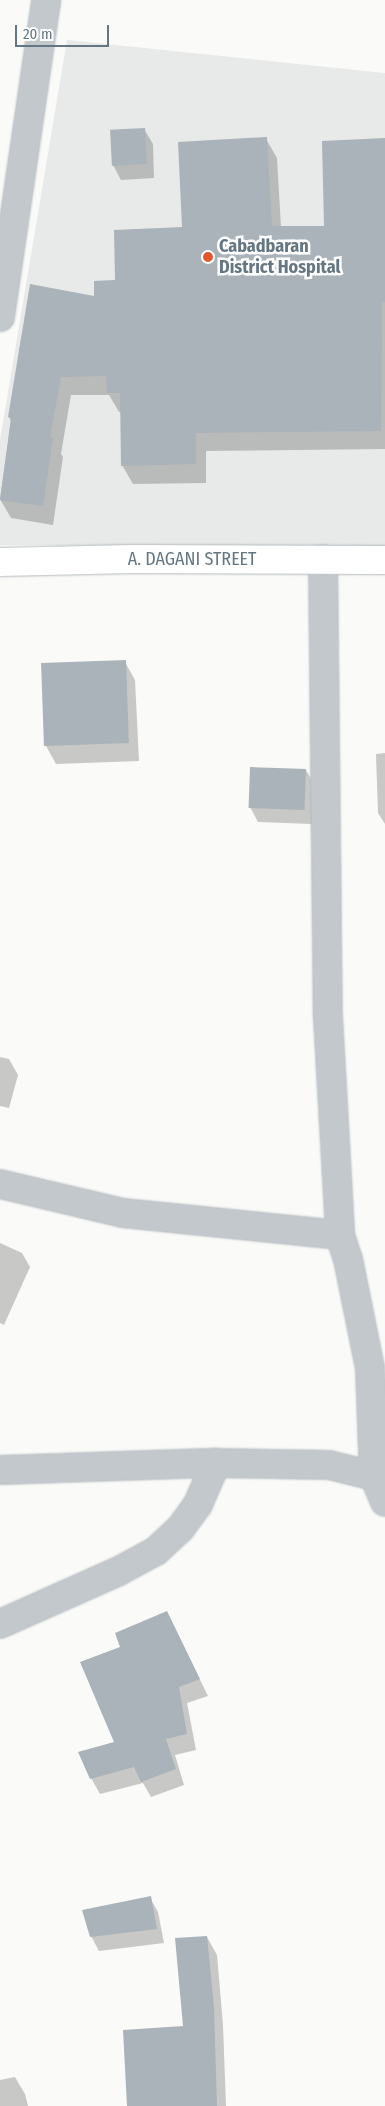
<!DOCTYPE html>
<html>
<head>
<meta charset="utf-8">
<style>
  body { margin:0 }
  #map { position:relative; width:385px; height:2106px; overflow:hidden; background:#fafaf8; font-family:"Fira Sans Condensed",sans-serif }
  div>[style] { position:absolute }
  .built>* { inset:0; background:#e8e9e9 }
  .shadow>* { inset:0; background:#0003 }
  .building>* { inset:0; background:#aab3b9; transform-origin:0 0 }
  .roads { filter:drop-shadow(0 0 1px #b3babf) drop-shadow(0 0 1px #b3babf) }
  .street>* { height:28px; margin:-14px; padding:0 14px; transform-origin:14px; border-radius:14px; background:#c3c8cc }
  .secondary>* { height:28px; margin:-14px; padding:0 14px; transform-origin:14px; border-radius:14px; background:#fff }
  .dots>* { width:14px; height:14px; translate:-50% -50%; box-sizing:border-box; border:2px solid #fff; border-radius:50% }
  span { translate:-50% -50%; white-space:nowrap; text-align:center; line-height:1.15; -webkit-text-stroke:5px #fff; paint-order:stroke }
  .poi-label { font-size:18px; color:#657683; font-weight:700 }
  .left { translate:0 -50%; text-align:left }
  .street-label { font-size:18px; color:#657683 }
  .scale { position:absolute; left:15px; top:25px; width:94px; height:22px; box-sizing:border-box; border:2px solid #657683; border-top:0; padding-left:6px; font-size:15px; line-height:18px; white-space:nowrap; color:#657683; -webkit-text-stroke:4px #fff; paint-order:stroke }
</style>
</head>
<body>
<div id="map">
  <div class="built">
    <i style="clip-path:polygon(67px 40px,385px 73px,385px 547px,0 545px,0 440px)"></i>
  </div>
  <div class="shadow">
    <i style="clip-path:polygon(144px 129px,153px 144px,154px 178px,121px 180px,113px 165px)"></i>
    <i style="clip-path:polygon(266px 139px,277px 158px,281px 227px,326px 227px,385px 140px,385px 449px,206px 451px,206px 483px,133px 484px,122px 465px,121px 412px,119px 412px,109px 395px,71px 395px,61px 454px,63px 457px,53px 525px,11px 518px,0 499px,11px 421px,9px 417px,20px 354px,19px 351px,31px 286px,95px 298px,183px 228px)"></i>
    <i style="clip-path:polygon(125px 662px,135px 680px,139px 761px,56px 764px,46px 746px)"></i>
    <i style="clip-path:polygon(385px 753px,385px 824px,378px 813px,376px 754px)"></i>
    <i style="clip-path:polygon(306px 770px,314px 784px,312px 824px,258px 822px,250px 807px)"></i>
    <i style="clip-path:polygon(0 1057px,9px 1059px,18px 1075px,9px 1108px,0 1106px)"></i>
    <i style="clip-path:polygon(0 1243px,22px 1253px,30px 1267px,4px 1325px,0 1323px)"></i>
    <i style="clip-path:polygon(167px 1613px,208px 1696px,187px 1703px,196px 1750px,175px 1755px,184px 1785px,151px 1797px,143px 1783px,100px 1794px,91px 1778px,115px 1743px,121px 1648px)"></i>
    <i style="clip-path:polygon(150px 1898px,158px 1912px,164px 1943px,99px 1951px,91px 1936px)"></i>
    <i style="clip-path:polygon(207px 1937px,217px 1955px,223px 2025px,226px 2106px,128px 2106px,184px 2028px)"></i>
    <i style="clip-path:polygon(15px 2077px,25px 2094px,28px 2106px,0 2106px,0 2080px)"></i>
  </div>
  <div class="building">
    <i style="left:145px;top:128px;width:36px;height:35px;rotate:87deg"></i>
    <i style="clip-path:polygon(267px 137px,272px 226px,324px 226px,322px 141px,385px 138px,385px 302px,382px 302px,381px 431px,196px 433px,196px 464px,121px 466px,120px 393px,107px 393px,106px 376px,61px 377px,50px 437px,53px 437px,43px 506px,0 500px,11px 418px,8px 417px,30px 284px,94px 296px,94px 281px,115px 280px,114px 230px,182px 227px,178px 142px)"></i>
    <i style="left:126px;top:660px;width:83px;height:85px;rotate:88deg"></i>
    <i style="left:250px;top:767px;width:56px;height:41px;rotate:2deg"></i>
    <i style="clip-path:polygon(167px 1611px,200px 1679px,179px 1687px,187px 1734px,166px 1739px,176px 1769px,141px 1782px,134px 1767px,90px 1779px,78px 1752px,114px 1742px,80px 1662px,120px 1647px,115px 1633px)"></i>
    <i style="clip-path:polygon(151px 1896px,157px 1929px,90px 1937px,82px 1910px)"></i>
    <i style="clip-path:polygon(207px 1936px,214px 2007px,217px 2106px,127px 2106px,123px 2030px,183px 2026px,175px 1938px)"></i>
  </div>
  <div class="roads">
    <div class="street">
      <i style="left:0;top:317px;width:320px;rotate:-81.7deg"></i>
      <i style="left:323px;top:559px;width:458px;rotate:89.4deg"></i>
      <i style="left:328px;top:1017px;width:218px;rotate:86.8deg"></i>
      <i style="left:340px;top:1235px;width:25px;rotate:72deg"></i>
      <i style="left:348px;top:1259px;width:111px;rotate:78.6deg"></i>
      <i style="left:370px;top:1368px;width:108px;rotate:87.9deg"></i>
      <i style="left:374px;top:1476px;width:28px;rotate:67deg"></i>
      <i style="left:0;top:1184px;width:126px;rotate:13.3deg"></i>
      <i style="left:123px;top:1213px;width:218px;rotate:5.8deg"></i>
      <i style="left:0;top:1470px;width:216px;rotate:-1.9deg"></i>
      <i style="left:216px;top:1463px;width:113px;rotate:1deg"></i>
      <i style="left:329px;top:1465px;width:46px;rotate:13.7deg"></i>
      <i style="left:0;top:1624px;width:130px;rotate:-24deg"></i>
      <i style="left:119px;top:1571px;width:42px;rotate:-28.4deg"></i>
      <i style="left:156px;top:1551px;width:33px;rotate:-43deg"></i>
      <i style="left:180px;top:1529px;width:31px;rotate:-54deg"></i>
      <i style="left:198px;top:1504px;width:45px;rotate:-66.3deg"></i>
    </div>
    <div class="secondary">
      <i style="left:0;top:562px;width:132px;rotate:-1.3deg"></i>
      <i style="left:132px;top:559px;width:253px;rotate:0.2deg"></i>
    </div>
  </div>
  <div class="dots">
    <i style="left:208px;top:257px;background:#e4572e"></i>
  </div>
  <div class="poi-label">
    <span class="left" style="left:219px;top:257px">Cabadbaran<br>District Hospital</span>
  </div>
  <div class="street-label">
    <span style="left:192px;top:559px">A. DAGANI STREET</span>
  </div>
  <div class="scale">20 m</div>
</div>
</body>
</html>
